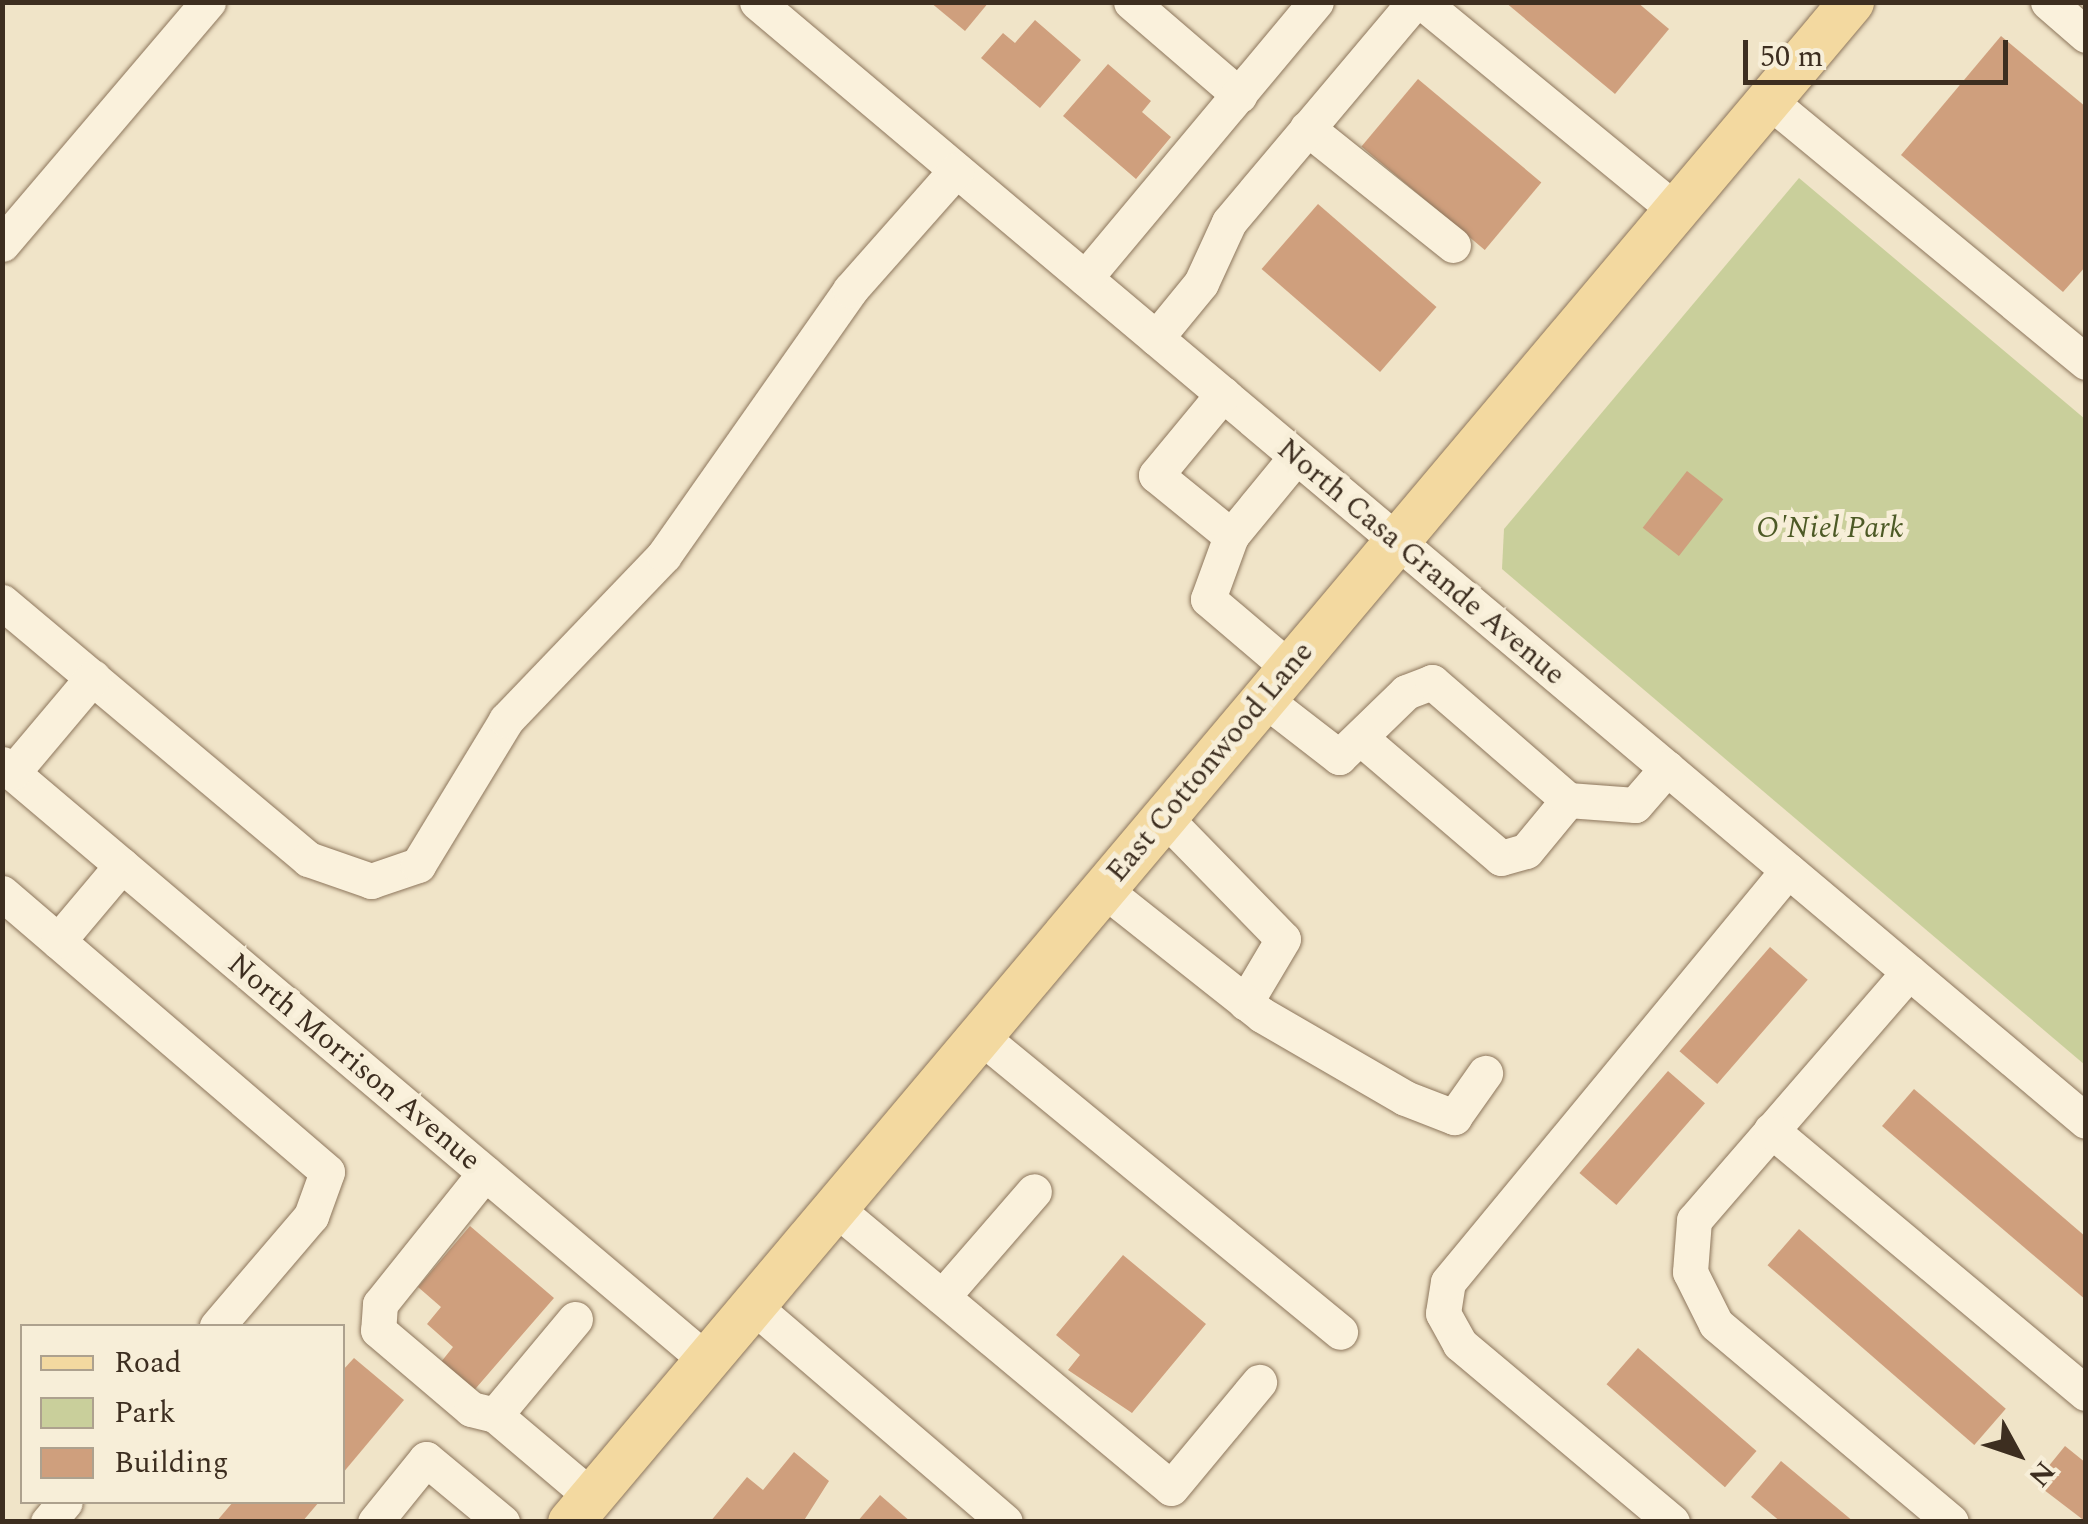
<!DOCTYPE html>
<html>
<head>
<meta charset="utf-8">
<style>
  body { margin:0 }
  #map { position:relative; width:2088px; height:1524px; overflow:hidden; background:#f0e4c8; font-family:Spectral,serif }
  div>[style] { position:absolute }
  .green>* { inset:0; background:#c9cf9b }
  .building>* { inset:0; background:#cf9f7d; transform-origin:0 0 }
  .roads { filter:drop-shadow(0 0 2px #8d765c) drop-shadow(0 0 2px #8d765c) }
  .minor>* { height:35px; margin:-17.5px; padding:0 17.5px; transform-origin:17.5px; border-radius:17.5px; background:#faf1dc }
  .major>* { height:45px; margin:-22.5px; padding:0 22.5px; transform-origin:22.5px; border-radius:22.5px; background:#f3d9a0 }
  span { translate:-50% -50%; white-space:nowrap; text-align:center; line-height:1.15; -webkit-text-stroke:10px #f7eed8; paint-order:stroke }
  .park-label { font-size:30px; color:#4d5a26; font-style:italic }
  .street-label { font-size:30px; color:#3d2e20 }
  .frame { position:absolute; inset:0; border:5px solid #3d2e20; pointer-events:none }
  .legend { position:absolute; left:20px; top:1324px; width:325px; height:180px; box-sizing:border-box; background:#f7eed8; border:2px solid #ada18e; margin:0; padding:12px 18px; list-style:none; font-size:30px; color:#3d2e20 }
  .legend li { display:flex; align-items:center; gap:20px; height:50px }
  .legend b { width:50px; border:2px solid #ada18e }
  .north { position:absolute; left:1968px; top:1404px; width:100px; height:100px; -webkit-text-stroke:8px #f7eed8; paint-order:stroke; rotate:130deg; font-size:28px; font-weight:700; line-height:40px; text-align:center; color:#3d2e20 }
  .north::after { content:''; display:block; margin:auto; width:35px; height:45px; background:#3d2e20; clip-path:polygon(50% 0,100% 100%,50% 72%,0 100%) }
  .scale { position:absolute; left:1743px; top:40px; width:265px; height:45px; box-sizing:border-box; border:5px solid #3d2e20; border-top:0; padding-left:12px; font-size:30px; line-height:35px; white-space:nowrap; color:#3d2e20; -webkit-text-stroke:8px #f7eed8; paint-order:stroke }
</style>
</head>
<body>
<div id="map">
  <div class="green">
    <i style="clip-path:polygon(1799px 178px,2085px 419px,2085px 1065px,1502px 569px,1504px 529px)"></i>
  </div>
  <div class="building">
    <i style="clip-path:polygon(930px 2px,989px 2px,965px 31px)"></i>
    <i style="clip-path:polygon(1505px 2px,1637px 2px,1669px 29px,1615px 94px)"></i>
    <i style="clip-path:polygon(1035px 20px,1081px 60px,1040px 108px,981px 58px,1003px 33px,1015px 43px)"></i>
    <i style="clip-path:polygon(2001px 36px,2086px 107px,2086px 266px,2063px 292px,1901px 155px)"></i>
    <i style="clip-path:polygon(1108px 64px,1151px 101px,1142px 112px,1171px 137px,1136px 179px,1063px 116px)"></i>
    <i style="left:1418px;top:79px;width:161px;height:88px;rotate:40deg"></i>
    <i style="left:1318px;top:204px;width:157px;height:86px;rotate:41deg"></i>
    <i style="left:1687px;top:471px;width:46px;height:72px;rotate:38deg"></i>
    <i style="left:1770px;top:947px;width:50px;height:138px;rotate:41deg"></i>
    <i style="left:1668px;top:1071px;width:49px;height:135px;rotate:41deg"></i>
    <i style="clip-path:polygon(1914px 1089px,2086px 1237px,2086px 1300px,1882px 1126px)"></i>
    <i style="clip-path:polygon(470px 1226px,554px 1298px,470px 1395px,437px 1367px,453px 1347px,427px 1324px,441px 1307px,418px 1287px)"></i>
    <i style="left:1799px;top:1229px;width:274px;height:48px;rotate:41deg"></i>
    <i style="clip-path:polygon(1123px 1255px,1206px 1324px,1132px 1413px,1068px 1370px,1080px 1355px,1056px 1335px)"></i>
    <i style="left:1638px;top:1348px;width:157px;height:48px;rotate:41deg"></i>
    <i style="clip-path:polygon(354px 1358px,404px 1400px,342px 1474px,342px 1371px)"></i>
    <i style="clip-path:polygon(2065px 1446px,2086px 1463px,2086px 1522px,2035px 1483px)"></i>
    <i style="clip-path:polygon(794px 1452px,829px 1481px,803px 1522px,710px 1522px,747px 1477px,763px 1490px)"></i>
    <i style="clip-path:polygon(1781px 1461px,1854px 1522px,1781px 1522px,1751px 1497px)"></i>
    <i style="clip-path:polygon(880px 1495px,911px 1522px,857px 1522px)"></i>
    <i style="clip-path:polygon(233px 1502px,319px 1502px,302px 1522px,216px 1522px)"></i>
  </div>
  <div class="roads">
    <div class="minor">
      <i style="left:757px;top:2px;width:1737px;rotate:40.1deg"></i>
      <i style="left:1131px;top:2px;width:143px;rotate:40.7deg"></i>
      <i style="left:1422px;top:2px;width:329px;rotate:39.4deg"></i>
      <i style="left:2048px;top:2px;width:50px;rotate:41deg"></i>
      <i style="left:1768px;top:100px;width:412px;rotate:39.5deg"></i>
      <i style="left:1307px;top:128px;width:187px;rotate:38.7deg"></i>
      <i style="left:2px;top:244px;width:318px;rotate:-49.6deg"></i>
      <i style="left:1085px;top:278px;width:360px;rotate:-50.1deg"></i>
      <i style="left:1156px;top:338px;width:71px;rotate:-50.7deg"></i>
      <i style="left:1201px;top:283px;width:67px;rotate:-65.3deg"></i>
      <i style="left:1229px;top:222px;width:287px;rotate:-49.9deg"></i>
      <i style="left:1223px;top:394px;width:105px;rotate:129.6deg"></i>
      <i style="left:1156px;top:475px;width:97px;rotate:39.1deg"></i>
      <i style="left:1231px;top:536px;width:67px;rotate:110.1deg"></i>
      <i style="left:1208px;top:599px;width:106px;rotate:40.4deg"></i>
      <i style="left:1231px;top:536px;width:102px;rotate:-50.6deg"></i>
      <i style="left:2px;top:602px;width:400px;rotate:40deg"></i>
      <i style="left:308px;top:859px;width:67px;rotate:19.2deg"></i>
      <i style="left:371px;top:881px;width:50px;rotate:-18.8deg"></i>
      <i style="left:418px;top:865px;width:170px;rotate:-58.7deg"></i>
      <i style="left:506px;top:720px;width:228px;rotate:-46.2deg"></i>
      <i style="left:664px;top:555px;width:324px;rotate:-54.9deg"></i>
      <i style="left:850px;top:290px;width:160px;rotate:-48.5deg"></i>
      <i style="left:1264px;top:699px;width:95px;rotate:37.7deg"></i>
      <i style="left:1339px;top:757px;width:93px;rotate:-44.1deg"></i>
      <i style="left:1406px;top:692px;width:28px;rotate:-21deg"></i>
      <i style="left:1432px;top:682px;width:180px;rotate:40.9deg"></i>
      <i style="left:1364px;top:741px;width:180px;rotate:40.5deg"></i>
      <i style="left:1501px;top:858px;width:26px;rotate:-16deg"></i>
      <i style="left:1526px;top:851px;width:66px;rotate:-50.5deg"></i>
      <i style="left:1568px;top:800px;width:67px;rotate:4.3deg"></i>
      <i style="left:1635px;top:805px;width:49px;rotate:-49.1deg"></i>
      <i style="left:2px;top:764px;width:922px;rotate:40.25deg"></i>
      <i style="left:13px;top:772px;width:124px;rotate:-49.9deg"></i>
      <i style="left:1164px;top:817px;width:170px;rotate:45.7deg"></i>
      <i style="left:1283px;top:939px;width:74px;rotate:120.7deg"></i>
      <i style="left:1103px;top:889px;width:203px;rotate:38.4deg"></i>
      <i style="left:1262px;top:1015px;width:165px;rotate:30.1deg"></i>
      <i style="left:1405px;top:1098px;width:53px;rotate:21.2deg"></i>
      <i style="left:1454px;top:1117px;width:54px;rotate:-54.8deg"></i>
      <i style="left:2px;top:893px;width:428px;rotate:40.6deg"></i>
      <i style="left:327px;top:1172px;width:47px;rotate:110deg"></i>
      <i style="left:311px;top:1216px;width:145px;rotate:130.5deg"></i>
      <i style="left:58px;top:941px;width:99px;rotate:-49.9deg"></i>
      <i style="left:1909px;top:972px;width:328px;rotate:130.9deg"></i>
      <i style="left:1694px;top:1220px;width:52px;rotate:94.4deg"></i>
      <i style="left:1690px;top:1272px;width:58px;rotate:63.4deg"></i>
      <i style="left:1716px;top:1324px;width:307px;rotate:40.1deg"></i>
      <i style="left:980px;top:1036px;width:466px;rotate:39.4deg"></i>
      <i style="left:1771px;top:1130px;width:410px;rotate:39.9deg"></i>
      <i style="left:485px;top:1173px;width:168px;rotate:128.7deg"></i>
      <i style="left:380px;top:1304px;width:26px;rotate:94deg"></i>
      <i style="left:378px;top:1330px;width:122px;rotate:40.3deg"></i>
      <i style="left:471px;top:1409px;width:25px;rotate:14deg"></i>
      <i style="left:835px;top:1208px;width:437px;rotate:39.8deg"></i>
      <i style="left:1171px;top:1488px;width:138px;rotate:-50.3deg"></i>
      <i style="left:942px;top:1297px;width:140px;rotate:-49deg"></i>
      <i style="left:752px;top:1305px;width:333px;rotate:40.6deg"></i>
      <i style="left:575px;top:1319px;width:125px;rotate:129.8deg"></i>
      <i style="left:495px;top:1415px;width:126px;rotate:40.2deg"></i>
      <i style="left:48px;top:1522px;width:26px;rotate:-50deg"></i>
      <i style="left:375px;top:1522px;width:81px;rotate:-51deg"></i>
      <i style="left:426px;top:1459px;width:99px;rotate:39.7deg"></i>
      <i style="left:1672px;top:1522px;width:277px;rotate:-140deg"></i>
      <i style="left:1460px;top:1344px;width:35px;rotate:-119deg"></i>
      <i style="left:1443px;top:1313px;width:31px;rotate:-81deg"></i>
      <i style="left:1448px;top:1282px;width:534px;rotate:-50.47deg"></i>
    </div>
    <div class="major">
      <i style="left:570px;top:1522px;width:1988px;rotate:-49.88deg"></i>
    </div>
  </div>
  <div class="park-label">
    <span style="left:1830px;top:528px">O'Niel Park</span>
  </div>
  <div class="street-label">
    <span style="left:1421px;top:562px;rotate:40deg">North Casa Grande Avenue</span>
    <span style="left:1210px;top:762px;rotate:-50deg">East Cottonwood Lane</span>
    <span style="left:354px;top:1062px;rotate:40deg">North Morrison Avenue</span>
  </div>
  <div class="frame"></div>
  <ul class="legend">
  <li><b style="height:12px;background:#f3d9a0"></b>Road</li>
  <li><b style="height:28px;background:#c9cf9b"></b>Park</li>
  <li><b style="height:28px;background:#cf9f7d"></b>Building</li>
  </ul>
  <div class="north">N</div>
  <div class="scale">50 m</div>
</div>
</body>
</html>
